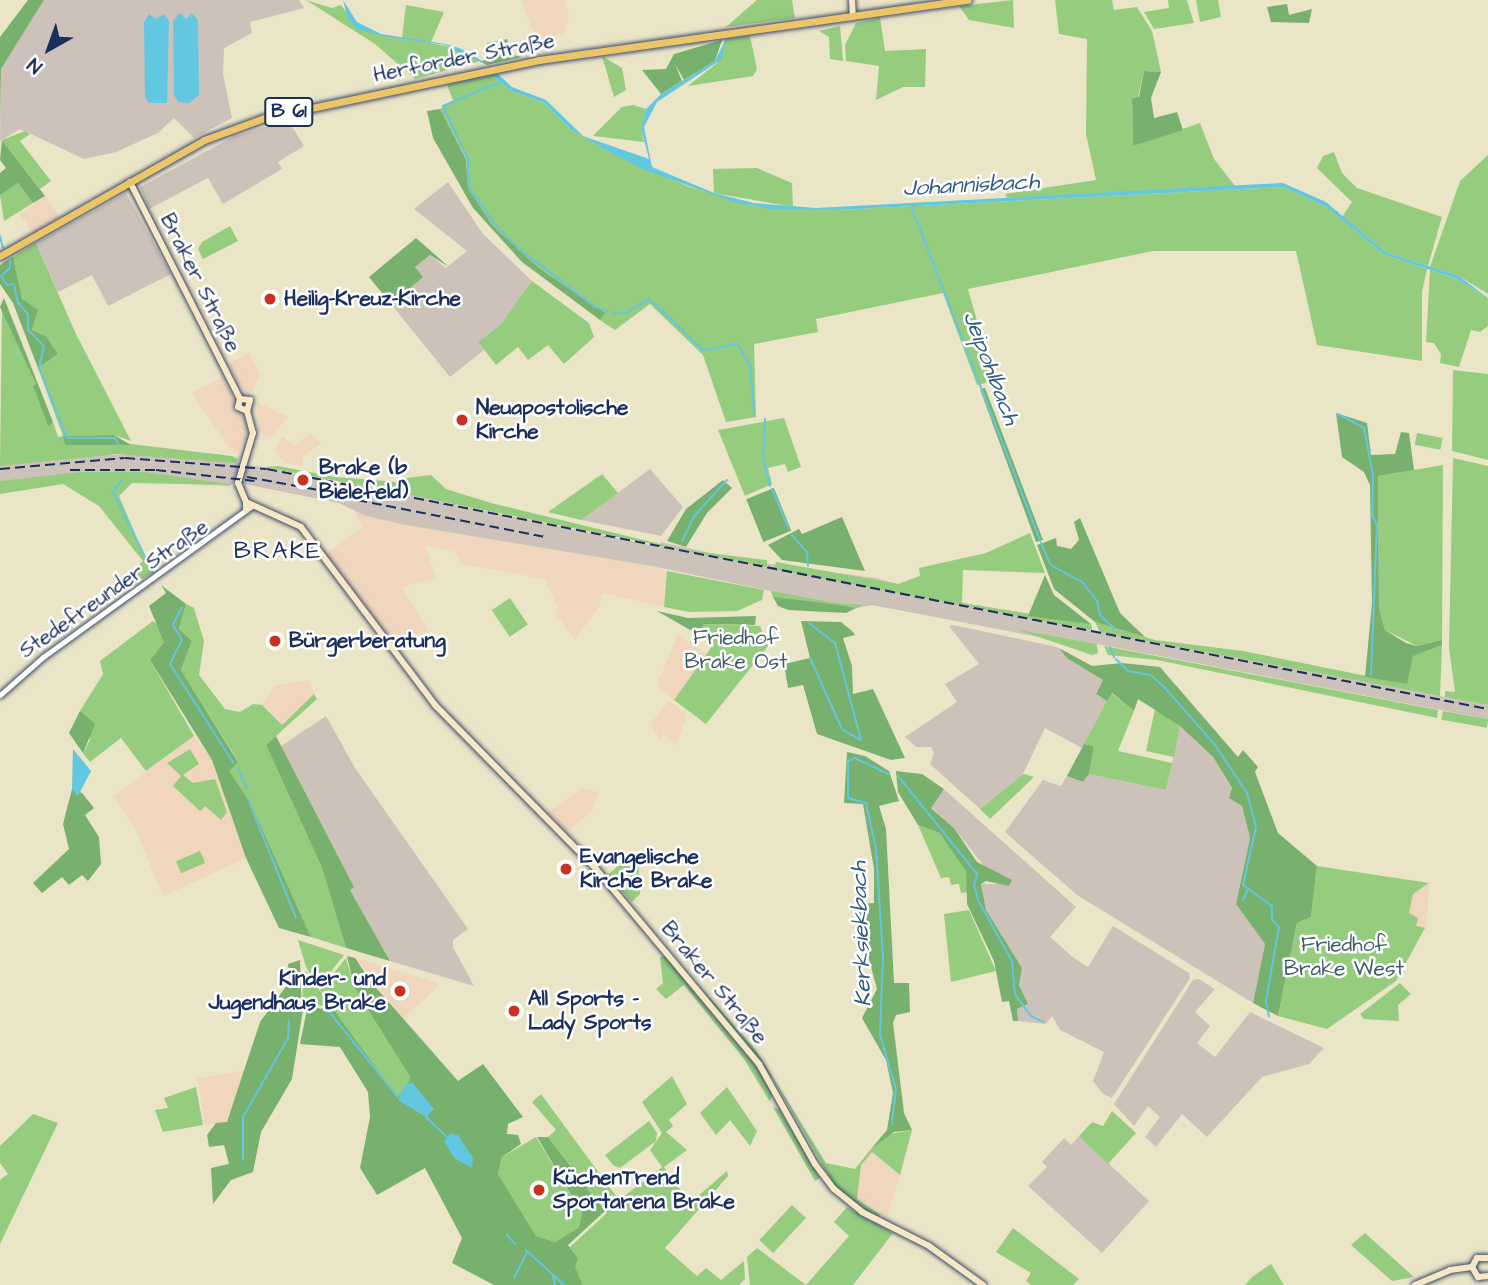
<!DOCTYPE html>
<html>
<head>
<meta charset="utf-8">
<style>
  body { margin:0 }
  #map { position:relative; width:1488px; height:1285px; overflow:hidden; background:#ebe5c7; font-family:"Architects Daughter",sans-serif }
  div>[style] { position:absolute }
  .built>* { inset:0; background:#efd6bc; transform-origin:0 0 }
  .industrial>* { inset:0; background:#cdc2b9 }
  .green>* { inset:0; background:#95cc7e; transform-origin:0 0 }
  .forest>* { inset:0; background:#78b06d; transform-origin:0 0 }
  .water>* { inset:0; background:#62c7e0 }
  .stream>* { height:2px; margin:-1px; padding:0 1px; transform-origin:1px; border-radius:1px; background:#62c7e0 }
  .roads { filter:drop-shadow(0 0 2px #3a4a6e) drop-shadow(0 0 2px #3a4a6e) }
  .tertiary>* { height:5px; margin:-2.5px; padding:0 2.5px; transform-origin:2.5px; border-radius:2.5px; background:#fff }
  .secondary>* { height:6px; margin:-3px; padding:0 3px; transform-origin:3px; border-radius:3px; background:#f7e8c3 }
  .primary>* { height:7px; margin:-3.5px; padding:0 3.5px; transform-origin:3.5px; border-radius:3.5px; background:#ecc569 }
  .rail>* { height:2px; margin-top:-1px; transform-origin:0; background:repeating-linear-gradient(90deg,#1b2f5e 0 10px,transparent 0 15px) }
  .dots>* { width:19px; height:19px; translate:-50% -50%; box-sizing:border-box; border:4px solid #fff; border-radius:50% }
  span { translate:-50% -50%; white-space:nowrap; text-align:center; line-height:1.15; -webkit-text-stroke:5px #fff; paint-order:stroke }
  .shield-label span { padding:2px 5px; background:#fff; border:2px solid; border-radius:5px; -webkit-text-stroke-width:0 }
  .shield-label { font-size:19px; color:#1b2f5e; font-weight:700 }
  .street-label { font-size:21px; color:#1b2f5e }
  .poi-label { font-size:21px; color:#1b2f5e; font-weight:700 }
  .left { translate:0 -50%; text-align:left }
  .right { translate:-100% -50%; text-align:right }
  .park-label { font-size:21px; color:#405e68 }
  .water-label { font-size:23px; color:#305d85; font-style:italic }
  .quarter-label { font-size:24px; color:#1b2f5e; letter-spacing:2px }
  .north { position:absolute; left:14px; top:14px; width:70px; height:70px; -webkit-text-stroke:5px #fff; paint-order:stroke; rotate:220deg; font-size:19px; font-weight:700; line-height:28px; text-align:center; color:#1b2f5e }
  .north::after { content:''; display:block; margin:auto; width:24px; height:32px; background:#1b2f5e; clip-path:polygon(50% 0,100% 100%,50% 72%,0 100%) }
</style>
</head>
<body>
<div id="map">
  <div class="built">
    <i style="clip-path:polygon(521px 0,564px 0,569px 16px,564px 33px,537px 43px)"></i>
    <i style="left:45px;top:196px;width:26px;height:31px;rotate:54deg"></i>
    <i style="clip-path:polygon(249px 352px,260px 374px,253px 390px,246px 394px,228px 365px)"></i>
    <i style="clip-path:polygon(223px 377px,249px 430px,238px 453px,233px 453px,192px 393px)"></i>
    <i style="clip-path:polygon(257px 402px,288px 417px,270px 438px,259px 432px)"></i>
    <i style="clip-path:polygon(310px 433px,321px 443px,303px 457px,303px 466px,285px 463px,275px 451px,282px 436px,295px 446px)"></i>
    <i style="clip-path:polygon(352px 508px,407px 525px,651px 566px,667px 571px,664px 607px,602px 593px,600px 605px,575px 640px,555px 613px,558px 608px,544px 579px,461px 564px,455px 552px,425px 545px,436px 578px,402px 587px,428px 630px,400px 652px,326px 554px,362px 527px)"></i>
    <i style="clip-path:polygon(678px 634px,707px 654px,674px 700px,659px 688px,658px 682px)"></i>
    <i style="clip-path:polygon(309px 680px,314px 694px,282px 726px,262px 705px,274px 686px)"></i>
    <i style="clip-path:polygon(669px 701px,687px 714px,676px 746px,664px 734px,660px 739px,650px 724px)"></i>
    <i style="clip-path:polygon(194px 736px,212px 760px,246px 858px,163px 896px,135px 828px,114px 796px)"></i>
    <i style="clip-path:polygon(582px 788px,598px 792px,592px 810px,568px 832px,548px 813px)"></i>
    <i style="clip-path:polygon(1429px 883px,1427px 922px,1425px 928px,1416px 926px,1416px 917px,1409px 914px,1413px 894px)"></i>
    <i style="clip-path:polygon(355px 958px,438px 983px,438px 986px,403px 1019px)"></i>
    <i style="clip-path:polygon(247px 1070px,227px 1122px,205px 1125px,197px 1078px)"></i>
    <i style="clip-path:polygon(871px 1152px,900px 1175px,887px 1218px,857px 1199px,861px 1165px)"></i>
  </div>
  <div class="industrial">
    <i style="clip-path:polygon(44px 0,299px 0,304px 8px,250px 22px,252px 33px,224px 48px,223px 74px,232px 118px,194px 138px,174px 118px,158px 133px,116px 152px,84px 159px,20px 129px,0 141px,1px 69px)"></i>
    <i style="clip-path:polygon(288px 120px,304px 146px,278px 162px,282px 169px,223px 204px,208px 178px,149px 209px,140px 187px,235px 136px)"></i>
    <i style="clip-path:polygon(448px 182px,483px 234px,532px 281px,501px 324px,478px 342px,484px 350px,450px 377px,391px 304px,423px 277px,415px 267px,430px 255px,446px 268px,467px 251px,414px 209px)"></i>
    <i style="clip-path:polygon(126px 193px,171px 274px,108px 306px,92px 275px,58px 292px,36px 243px)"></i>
    <i style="clip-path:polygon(156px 454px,223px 460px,394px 492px,397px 479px,406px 481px,404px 494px,490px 512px,659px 547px,661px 542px,741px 560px,875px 578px,898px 584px,896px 592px,1091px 624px,1092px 630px,1488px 705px,1488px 719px,1097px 644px,1098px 653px,1092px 655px,1044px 638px,872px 605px,856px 608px,773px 597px,771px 591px,651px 566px,406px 525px,366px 516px,339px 503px,234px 482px,229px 486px,58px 478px,0 485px,0 466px,90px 455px)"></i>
    <i style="clip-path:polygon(650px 469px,683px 507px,661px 536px,581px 520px)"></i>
    <i style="clip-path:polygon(953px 625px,1057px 647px,1103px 680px,1096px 694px,1107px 701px,1082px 748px,1045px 728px,1022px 776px,980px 809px,930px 764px,934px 753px,931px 747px,916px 747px,905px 737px,957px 702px,945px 684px,979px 664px,949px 626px)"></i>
    <i style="clip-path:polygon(326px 716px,355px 768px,468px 929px,453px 940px,453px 947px,474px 986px,390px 961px,350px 890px,354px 887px,281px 746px)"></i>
    <i style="clip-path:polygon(1180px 726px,1213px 757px,1242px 806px,1250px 838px,1236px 904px,1265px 944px,1253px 1003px,1077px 895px,1005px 832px,1043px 780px,1061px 786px,1067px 776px,1083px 782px,1089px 774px,1166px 790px)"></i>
    <i style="clip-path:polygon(944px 789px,1076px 907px,1050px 937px,1074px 958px,1088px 967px,1113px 926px,1189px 973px,1190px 978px,1112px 1098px,1103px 1094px,1093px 1081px,1104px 1052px,1060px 1030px,1052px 1016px,1046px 1024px,1018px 1021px,1017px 1009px,1028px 1004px,1019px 985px,1022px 968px,986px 910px,981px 884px,998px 884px,954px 828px,931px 807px)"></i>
    <i style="clip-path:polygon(1199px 979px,1215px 989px,1195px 1012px,1210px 1026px,1197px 1043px,1215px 1057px,1250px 1012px,1324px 1048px,1309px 1064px,1262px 1077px,1207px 1137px,1182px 1114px,1156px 1147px,1145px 1137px,1160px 1117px,1148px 1106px,1134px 1126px,1114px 1104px,1193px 980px)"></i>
    <i style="clip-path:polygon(1079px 1136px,1149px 1201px,1102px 1253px,1028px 1186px,1047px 1167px,1042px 1162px,1064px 1138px,1071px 1145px)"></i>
  </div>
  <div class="green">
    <i style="clip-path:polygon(306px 0,332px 8px,341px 5px,360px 30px,365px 28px,387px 37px,418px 41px,402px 38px,406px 5px,444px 12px,431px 42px,419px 41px,456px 48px,480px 61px,415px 79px,375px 44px)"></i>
    <i style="clip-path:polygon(757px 0,792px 0,795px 18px,726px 27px)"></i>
    <i style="clip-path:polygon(1013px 0,1014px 28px,969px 20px,959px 6px)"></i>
    <i style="clip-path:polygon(1055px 0,1112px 0,1114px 10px,1137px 7px,1152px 31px,1161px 72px,1144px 71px,1138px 97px,1132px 98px,1133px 146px,1200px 123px,1214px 159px,1235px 186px,1008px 200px,1005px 194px,1096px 180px,1086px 134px,1087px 39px,1059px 34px)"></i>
    <i style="clip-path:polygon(1168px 0,1187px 0,1194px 23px,1154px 29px,1144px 12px,1169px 8px)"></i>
    <i style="clip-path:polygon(1196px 0,1218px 0,1221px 17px,1200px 22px)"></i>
    <i style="clip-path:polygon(880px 18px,885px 51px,926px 49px,925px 87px,903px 87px,876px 100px,879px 66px,846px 61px,845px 45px,856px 23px)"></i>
    <i style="clip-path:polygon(840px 26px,843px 61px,830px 59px,829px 37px,819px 31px)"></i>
    <i style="clip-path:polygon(750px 36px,757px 69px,753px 76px,688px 86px,717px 63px,726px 39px)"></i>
    <i style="clip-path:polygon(602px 56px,622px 68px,626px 90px,614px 97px)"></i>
    <i style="clip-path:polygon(491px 74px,510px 90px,544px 103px,570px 129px,602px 148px,687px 186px,754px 206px,838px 210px,1283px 187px,1325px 206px,1383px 254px,1427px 269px,1422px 292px,1422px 361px,1317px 345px,1296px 251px,1153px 251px,968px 289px,994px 381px,977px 385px,943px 293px,816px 319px,818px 332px,754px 344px,756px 417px,726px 422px,703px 355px,650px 304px,615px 330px,600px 320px,604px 313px,539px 268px,493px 226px,468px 188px,466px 158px,440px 109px,453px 100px,447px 85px)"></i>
    <i style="clip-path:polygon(633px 105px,646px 109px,641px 128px,644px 142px,593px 136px,622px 107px)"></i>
    <i style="clip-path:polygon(25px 131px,30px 134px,20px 141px,51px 181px,40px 189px,2px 140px)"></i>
    <i style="clip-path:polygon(1334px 152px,1342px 173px,1357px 188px,1442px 217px,1428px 266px,1385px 252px,1342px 217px,1352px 202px,1317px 168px,1323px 156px)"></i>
    <i style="clip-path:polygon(1488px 155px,1488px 294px,1459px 276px,1430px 267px,1460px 181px)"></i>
    <i style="clip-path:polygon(757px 168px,792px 183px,793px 207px,714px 193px,713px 169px)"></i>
    <i style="clip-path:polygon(18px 183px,33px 203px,4px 221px,0 195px)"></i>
    <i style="clip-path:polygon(230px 226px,238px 241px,203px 259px,198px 249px,202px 242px)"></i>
    <i style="clip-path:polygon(36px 243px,76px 334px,131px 441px,114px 435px,63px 436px,232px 456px,238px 459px,236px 463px,117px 454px,0 466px,2px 306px,36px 384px,33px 386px,48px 425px,53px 422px,58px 437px,63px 436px,38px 368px,58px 354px,46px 336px,32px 330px,37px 313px,22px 299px,13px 258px,0 265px)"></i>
    <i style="clip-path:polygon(1430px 270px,1457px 279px,1488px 298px,1488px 326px,1480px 332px,1471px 330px,1459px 367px,1440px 363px,1441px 354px,1434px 343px,1426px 342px)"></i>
    <i style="clip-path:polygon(532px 281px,589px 323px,594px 337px,564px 364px,548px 345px,528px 360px,518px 347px,496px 365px,478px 342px,501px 324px)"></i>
    <i style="clip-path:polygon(1453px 370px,1488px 374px,1488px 460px,1452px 451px)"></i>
    <i style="clip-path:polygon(784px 418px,801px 467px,788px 472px,785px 464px,768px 468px,772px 484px,745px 496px,718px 430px)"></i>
    <i style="left:1417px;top:433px;width:26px;height:12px;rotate:11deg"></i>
    <i style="clip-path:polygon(1453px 458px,1488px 466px,1488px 705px,1445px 697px,1445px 691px,1455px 692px,1449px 648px)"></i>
    <i style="clip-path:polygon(1443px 465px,1442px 640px,1417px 646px,1385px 630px,1379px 609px,1378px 476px)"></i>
    <i style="clip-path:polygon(278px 466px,335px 477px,397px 482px,395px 492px,264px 467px)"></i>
    <i style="clip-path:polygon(81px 472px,145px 472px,234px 485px,132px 483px,119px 496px,152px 573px,138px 581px,128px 575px,143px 561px,99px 506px,63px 484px,0 494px,0 481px)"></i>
    <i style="clip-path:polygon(602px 474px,618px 493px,581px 520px,548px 512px)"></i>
    <i style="clip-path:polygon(431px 475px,446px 489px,491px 503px,685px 550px,767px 560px,767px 567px,404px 494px,406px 478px)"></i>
    <i style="clip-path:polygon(1030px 533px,1045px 573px,963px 570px,962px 603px,1091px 624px,1092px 630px,774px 569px,776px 562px,898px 584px,920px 576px,919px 568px,986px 553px)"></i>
    <i style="clip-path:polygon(667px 571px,764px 590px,762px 600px,737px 611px,689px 612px,664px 607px)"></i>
    <i style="clip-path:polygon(771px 591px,835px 603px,864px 605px,856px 608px,773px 597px)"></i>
    <i style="left:510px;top:598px;width:32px;height:22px;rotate:56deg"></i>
    <i style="clip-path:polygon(186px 604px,194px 608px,204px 641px,199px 675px,225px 709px,240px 712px,253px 704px,262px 705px,282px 725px,314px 694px,317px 699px,266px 745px,322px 868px,346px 948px,311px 937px,251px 804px,228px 771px,238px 761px,181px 670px,192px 641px,179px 629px)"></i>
    <i style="clip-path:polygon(153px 621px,162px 628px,164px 642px,150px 660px,194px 736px,146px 771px,121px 738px,90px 762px,83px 753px,90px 740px,80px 711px,103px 674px,100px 661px)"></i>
    <i style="clip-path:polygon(1095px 622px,1155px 640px,1243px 651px,1406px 684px,1413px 655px,1442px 645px,1440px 696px,1100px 632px)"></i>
    <i style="clip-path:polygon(704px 624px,760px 626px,768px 646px,706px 724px,674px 700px,713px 645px,699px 635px)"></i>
    <i style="clip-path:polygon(1015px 629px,1096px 644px,1098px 653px,1092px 655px)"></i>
    <i style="clip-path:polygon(1104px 646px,1438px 710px,1437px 718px,1157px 660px,1108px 655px)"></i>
    <i style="clip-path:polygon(1111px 693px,1134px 711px,1118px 751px,1172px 763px,1166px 790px,1089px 774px,1094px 746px,1084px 744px)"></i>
    <i style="clip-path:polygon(1155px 709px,1180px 726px,1174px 757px,1146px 751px)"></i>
    <i style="left:1443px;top:711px;width:46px;height:9px;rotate:10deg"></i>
    <i style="clip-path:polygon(190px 749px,199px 764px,183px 775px,193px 783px,215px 779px,227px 812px,221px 820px,205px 806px,200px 811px,173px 786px,181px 776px,167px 763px)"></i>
    <i style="clip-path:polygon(1024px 774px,1034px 777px,990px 819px,980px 809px)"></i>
    <i style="clip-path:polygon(918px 825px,940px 833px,957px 854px,966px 871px,968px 892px,961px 893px,959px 884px,951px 885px,949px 877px,941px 878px)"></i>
    <i style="left:200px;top:851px;width:13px;height:26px;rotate:67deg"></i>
    <i style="clip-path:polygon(632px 853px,638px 853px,640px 894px,632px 902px,607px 876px)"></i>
    <i style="clip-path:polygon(1317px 866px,1429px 883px,1413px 894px,1409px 913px,1418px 918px,1416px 926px,1425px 928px,1396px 981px,1327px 1029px,1278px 1016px,1297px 923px,1311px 917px)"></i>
    <i style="clip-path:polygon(969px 910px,996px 971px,951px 982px,944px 914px)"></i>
    <i style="clip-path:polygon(298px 940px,344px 955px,318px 988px,306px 967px)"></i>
    <i style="clip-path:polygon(665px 956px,759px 1070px,773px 1092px,770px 1102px,744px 1059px,684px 985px,666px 999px,656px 989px,663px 983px,660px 957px)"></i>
    <i style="clip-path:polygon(346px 958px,354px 987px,412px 1078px,398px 1099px,328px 1007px,307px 1003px,302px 1016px,303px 973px,306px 971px,330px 1005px,320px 990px)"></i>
    <i style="clip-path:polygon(695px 981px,756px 1050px,826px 1163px,855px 1169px,871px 1149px,890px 1134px,912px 1130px,900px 1175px,872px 1152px,861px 1165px,857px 1199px,881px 1215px,876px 1217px,855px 1204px,834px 1185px,773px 1079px)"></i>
    <i style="clip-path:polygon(1400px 983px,1411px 994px,1398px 1005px,1399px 1021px,1364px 1019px,1360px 1014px)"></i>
    <i style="clip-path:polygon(672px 1076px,687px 1104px,669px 1120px,673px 1126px,666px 1132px,687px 1150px,664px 1167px,690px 1203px,727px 1171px,728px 1176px,665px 1248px,697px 1276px,706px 1268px,721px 1280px,744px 1261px,745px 1279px,739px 1285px,583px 1285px,574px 1266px,578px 1258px,570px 1247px,607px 1213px,548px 1137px,556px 1130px,532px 1102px,541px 1094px,619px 1200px,662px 1167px,650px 1150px,662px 1133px,642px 1102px)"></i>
    <i style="clip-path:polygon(196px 1087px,203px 1125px,163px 1132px,155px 1110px,168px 1108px,164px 1098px)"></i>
    <i style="clip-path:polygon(727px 1087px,757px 1131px,750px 1146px,730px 1120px,716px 1135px,700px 1113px)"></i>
    <i style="clip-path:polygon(773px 1107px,779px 1109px,820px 1178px,815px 1181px)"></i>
    <i style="clip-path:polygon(1112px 1111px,1136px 1133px,1108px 1164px,1079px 1136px,1092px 1122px,1103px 1126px)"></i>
    <i style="clip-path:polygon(33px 1114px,58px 1123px,0 1244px,0 1180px,8px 1174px,0 1163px,0 1146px)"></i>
    <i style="clip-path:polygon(649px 1121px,657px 1133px,656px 1141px,620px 1168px,614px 1166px,605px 1155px)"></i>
    <i style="clip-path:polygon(536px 1137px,582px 1213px,579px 1227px,555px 1242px,536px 1236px,498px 1174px,502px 1157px)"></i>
    <i style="left:792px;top:1205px;width:19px;height:48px;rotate:43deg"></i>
    <i style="clip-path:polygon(847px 1207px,893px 1233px,853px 1285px,750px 1285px,747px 1257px,757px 1248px,806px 1285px,849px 1236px,834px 1222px)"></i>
    <i style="clip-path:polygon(1013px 1228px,1079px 1279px,1073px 1285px,1031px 1285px,1026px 1281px,1031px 1273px,996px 1252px)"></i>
    <i style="clip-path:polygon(1365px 1233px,1414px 1277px,1392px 1281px,1351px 1245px)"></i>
    <i style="clip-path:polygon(1271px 1264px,1284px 1285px,1245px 1285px,1252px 1277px)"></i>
  </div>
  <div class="forest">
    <i style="clip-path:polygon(28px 0,44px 0,1px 69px,0 123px,0 37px)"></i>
    <i style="clip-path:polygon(1287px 4px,1289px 15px,1312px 9px,1309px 23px,1271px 22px,1267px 7px)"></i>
    <i style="clip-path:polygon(507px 39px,513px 55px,522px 57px,487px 65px,481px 61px,494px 58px,487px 43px)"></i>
    <i style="clip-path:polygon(722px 40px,715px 61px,684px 80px,675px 64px,682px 81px,661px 94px,642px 70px,666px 69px,674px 54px)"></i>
    <i style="clip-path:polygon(1144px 71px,1161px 72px,1151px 98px,1154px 118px,1177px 112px,1183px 130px,1133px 146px,1132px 98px,1139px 97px)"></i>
    <i style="clip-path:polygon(440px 109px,466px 159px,468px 188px,493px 226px,539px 268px,605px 313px,600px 320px,522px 262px,473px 208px,433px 138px,427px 111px)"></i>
    <i style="clip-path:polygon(2px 140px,45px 196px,33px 203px,18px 183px,0 195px,0 173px,6px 168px,0 160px)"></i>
    <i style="clip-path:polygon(416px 238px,449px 267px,430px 255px,415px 267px,423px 277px,391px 304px,369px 277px)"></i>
    <i style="clip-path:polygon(13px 257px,22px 299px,38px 310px,32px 330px,46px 336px,58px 354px,38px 368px,13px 303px,0 284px,0 265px)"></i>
    <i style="clip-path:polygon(4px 298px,53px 422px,48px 426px,33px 386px,36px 384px,0 307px)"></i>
    <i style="clip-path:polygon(985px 388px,1043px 540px,1036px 542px,980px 389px)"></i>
    <i style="clip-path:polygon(1336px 413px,1367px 423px,1371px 455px,1395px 454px,1401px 432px,1409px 433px,1414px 470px,1378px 476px,1379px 609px,1385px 630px,1406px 643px,1417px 646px,1442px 640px,1442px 645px,1413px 656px,1407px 684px,1365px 677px,1372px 603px,1370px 485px,1364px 472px,1342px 457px)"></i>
    <i style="clip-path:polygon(114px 435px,131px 445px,65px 445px,63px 436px)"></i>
    <i style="clip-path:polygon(723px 480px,732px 488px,707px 513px,686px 547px,667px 541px,686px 509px)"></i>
    <i style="left:774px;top:488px;width:46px;height:30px;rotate:68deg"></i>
    <i style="clip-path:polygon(842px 517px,865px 571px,782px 560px,768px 545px,799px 529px,802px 534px)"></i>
    <i style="clip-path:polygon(1080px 518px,1120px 613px,1145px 637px,1095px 622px,1054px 589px,1037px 545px,1056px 538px,1057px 546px,1071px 549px,1079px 540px,1074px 522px)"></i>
    <i style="clip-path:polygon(1045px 575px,1054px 595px,1091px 624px,1028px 616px)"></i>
    <i style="clip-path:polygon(161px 585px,186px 604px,179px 629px,192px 641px,181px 670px,238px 762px,229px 771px,251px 804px,311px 937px,279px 928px,246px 858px,212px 760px,150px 660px,164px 642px,149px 606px,166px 593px)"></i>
    <i style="clip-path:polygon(773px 597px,832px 604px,856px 608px,846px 613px,788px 610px,778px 606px)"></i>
    <i style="clip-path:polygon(657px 611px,688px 618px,756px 616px,755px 625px,704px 624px,699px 635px)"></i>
    <i style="clip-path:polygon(801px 621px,841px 622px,852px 631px,855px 635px,843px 638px,852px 666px,853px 694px,873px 689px,905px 758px,891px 760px,817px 734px,803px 685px,788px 688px,784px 664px,810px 658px)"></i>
    <i style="clip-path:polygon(1059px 648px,1092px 666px,1122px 663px,1160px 667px,1238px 757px,1243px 750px,1258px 767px,1255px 772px,1278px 833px,1317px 866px,1311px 917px,1297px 923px,1278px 1016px,1253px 1003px,1265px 944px,1236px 904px,1250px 838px,1242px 806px,1229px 798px,1232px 788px,1213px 757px,1180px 726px,1138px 699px,1134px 711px,1112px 693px,1107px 701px,1096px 694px,1103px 680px,1067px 658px)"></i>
    <i style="clip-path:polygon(80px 711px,95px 724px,83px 753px,69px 733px)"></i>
    <i style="clip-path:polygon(276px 736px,354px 887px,350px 890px,390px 961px,346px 948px,322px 868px,266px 745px)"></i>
    <i style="clip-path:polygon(1084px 744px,1094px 746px,1089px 774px,1083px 782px,1067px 776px)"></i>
    <i style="clip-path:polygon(847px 752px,865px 756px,889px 771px,899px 801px,879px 806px,886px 829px,894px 983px,909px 983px,910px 1012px,896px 1015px,893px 1023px,904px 1113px,912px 1130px,894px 1132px,871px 1149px,887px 1130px,893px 1093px,886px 1060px,862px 1018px,877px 989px,854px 904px,874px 903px,874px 869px,863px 804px,844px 803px)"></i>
    <i style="clip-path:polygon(896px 771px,922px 774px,944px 789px,931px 808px,954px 828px,977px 862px,1012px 880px,1009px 886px,986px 881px,981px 884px,986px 910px,1022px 968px,1019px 985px,1028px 1004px,1017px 1009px,1018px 1021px,1013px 1021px,1009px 1001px,1002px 1002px,994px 961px,967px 904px,966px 871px,940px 833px,918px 825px,898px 792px)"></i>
    <i style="clip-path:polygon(72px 789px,82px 793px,94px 808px,85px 815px,99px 837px,101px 864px,88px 881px,82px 875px,69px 885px,62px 877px,42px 893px,33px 883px,69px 849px,63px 824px)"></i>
    <i style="clip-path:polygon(347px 956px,355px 958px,371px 982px,458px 1081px,483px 1064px,523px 1117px,508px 1124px,507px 1134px,518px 1135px,521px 1144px,502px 1157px,498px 1174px,536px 1236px,555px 1242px,579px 1227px,582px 1213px,537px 1137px,548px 1137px,605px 1211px,568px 1245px,578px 1258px,575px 1267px,583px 1285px,494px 1285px,452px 1263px,462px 1238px,425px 1168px,377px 1195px,360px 1168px,370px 1117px,368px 1092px,340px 1047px,300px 1044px,308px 1004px,321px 1009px,330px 1005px,398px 1098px,411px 1078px,354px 987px)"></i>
    <i style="clip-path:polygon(300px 960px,302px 1016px,292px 1079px,261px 1132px,253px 1172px,231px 1180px,213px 1204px,211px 1168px,229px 1164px,224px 1145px,209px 1147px,207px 1135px,216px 1123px,227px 1122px,260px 1022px,290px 981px,288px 964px)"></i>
  </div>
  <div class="water">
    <i style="clip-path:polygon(343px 0,357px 22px,381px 34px,445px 44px,456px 47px,471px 53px,487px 65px,445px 45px,387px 37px,357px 29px,348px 19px)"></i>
    <i style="clip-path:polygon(180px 13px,186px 19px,192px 13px,198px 21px,199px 95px,189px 103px,178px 102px,174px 95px,173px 21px)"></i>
    <i style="clip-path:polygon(149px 14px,156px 19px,164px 14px,169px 21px,167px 103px,149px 103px,145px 97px,144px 22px)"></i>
    <i style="clip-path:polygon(726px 39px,722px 59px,657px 102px,644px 127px,652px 167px,714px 193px,754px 203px,816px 208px,1283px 183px,1326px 202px,1385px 252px,1459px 276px,1488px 298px,1457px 279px,1383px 254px,1325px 206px,1283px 187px,838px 210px,771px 209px,734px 202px,645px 170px,602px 148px,570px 129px,544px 103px,510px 90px,491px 74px,497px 73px,512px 87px,546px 100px,583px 136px,649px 159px,641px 128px,646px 109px,661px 94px,715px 61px)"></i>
    <i style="clip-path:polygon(73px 749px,91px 771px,78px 796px,72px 789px)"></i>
    <i style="clip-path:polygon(412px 1082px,434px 1109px,426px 1117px,398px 1100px,405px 1085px)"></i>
    <i style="clip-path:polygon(450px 1134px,458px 1135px,473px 1158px,472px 1168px,454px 1158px,444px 1141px)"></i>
  </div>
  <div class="stream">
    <i style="left:500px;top:82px;width:62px;rotate:157.2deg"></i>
    <i style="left:443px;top:106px;width:59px;rotate:64.7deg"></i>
    <i style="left:468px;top:159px;width:28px;rotate:88deg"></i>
    <i style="left:469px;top:187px;width:47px;rotate:55.3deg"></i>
    <i style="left:496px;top:226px;width:31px;rotate:45deg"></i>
    <i style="left:518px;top:248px;width:97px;rotate:37.5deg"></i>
    <i style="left:595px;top:307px;width:14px;rotate:17deg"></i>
    <i style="left:911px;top:206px;width:359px;rotate:68.9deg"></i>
    <i style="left:0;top:236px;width:12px;rotate:76deg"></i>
    <i style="left:10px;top:259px;width:9px;rotate:90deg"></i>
    <i style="left:10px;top:268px;width:12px;rotate:138deg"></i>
    <i style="left:1px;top:276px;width:11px;rotate:56deg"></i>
    <i style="left:7px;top:285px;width:7px;rotate:-8deg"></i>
    <i style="left:14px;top:284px;width:19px;rotate:78deg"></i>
    <i style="left:18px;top:303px;width:15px;rotate:48deg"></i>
    <i style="left:28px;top:314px;width:16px;rotate:90deg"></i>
    <i style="left:28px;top:330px;width:23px;rotate:45deg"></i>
    <i style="left:44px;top:346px;width:23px;rotate:103deg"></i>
    <i style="left:39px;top:368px;width:75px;rotate:68.2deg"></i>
    <i style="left:67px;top:438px;width:48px"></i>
    <i style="left:115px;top:438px;width:7px;rotate:63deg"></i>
    <i style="left:614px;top:313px;width:12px"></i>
    <i style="left:626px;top:313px;width:27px;rotate:-31deg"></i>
    <i style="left:649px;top:299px;width:74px;rotate:43.4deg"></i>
    <i style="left:703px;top:350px;width:36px;rotate:-10deg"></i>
    <i style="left:738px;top:344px;width:25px;rotate:61deg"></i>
    <i style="left:750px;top:366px;width:47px;rotate:85.1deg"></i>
    <i style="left:1338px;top:414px;width:30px;rotate:28deg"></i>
    <i style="left:1364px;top:428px;width:49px;rotate:79.4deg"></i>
    <i style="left:1373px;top:476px;width:39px;rotate:91deg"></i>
    <i style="left:1372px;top:515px;width:11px;rotate:63deg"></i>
    <i style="left:1377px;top:525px;width:150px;rotate:92.3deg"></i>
    <i style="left:765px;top:419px;width:39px;rotate:93deg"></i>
    <i style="left:763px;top:458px;width:29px;rotate:76deg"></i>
    <i style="left:122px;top:480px;width:15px;rotate:127deg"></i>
    <i style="left:113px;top:492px;width:90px;rotate:63.7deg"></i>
    <i style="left:772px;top:489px;width:43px;rotate:67deg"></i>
    <i style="left:792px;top:535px;width:23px;rotate:49deg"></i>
    <i style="left:807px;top:552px;width:14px;rotate:86deg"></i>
    <i style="left:682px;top:541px;width:28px;rotate:-64deg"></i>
    <i style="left:694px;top:516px;width:49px;rotate:-47.5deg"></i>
    <i style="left:1041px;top:543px;width:24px;rotate:66deg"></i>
    <i style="left:1051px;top:565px;width:37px;rotate:29deg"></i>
    <i style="left:1083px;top:583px;width:23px;rotate:52deg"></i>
    <i style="left:1097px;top:601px;width:14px;rotate:78deg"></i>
    <i style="left:1100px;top:615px;width:19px;rotate:43deg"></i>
    <i style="left:182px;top:607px;width:20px;rotate:117deg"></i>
    <i style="left:173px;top:625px;width:17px;rotate:59deg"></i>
    <i style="left:182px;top:640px;width:27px;rotate:117deg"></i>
    <i style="left:170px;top:664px;width:117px;rotate:57.3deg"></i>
    <i style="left:809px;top:623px;width:33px;rotate:38deg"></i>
    <i style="left:835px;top:643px;width:100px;rotate:75deg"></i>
    <i style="left:1110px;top:647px;width:11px;rotate:68deg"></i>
    <i style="left:810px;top:658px;width:78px;rotate:65.7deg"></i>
    <i style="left:842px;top:729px;width:21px;rotate:31deg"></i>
    <i style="left:1116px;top:659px;width:17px;rotate:45deg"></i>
    <i style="left:1128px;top:671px;width:23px;rotate:10deg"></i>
    <i style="left:1151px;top:675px;width:21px;rotate:43deg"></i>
    <i style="left:1166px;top:689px;width:74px;rotate:48.8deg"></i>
    <i style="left:1215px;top:745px;width:58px;rotate:56.3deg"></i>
    <i style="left:1247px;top:793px;width:35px;rotate:75deg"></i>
    <i style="left:1256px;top:827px;width:59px;rotate:102.6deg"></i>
    <i style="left:1243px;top:885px;width:36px;rotate:36deg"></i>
    <i style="left:1272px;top:906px;width:14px;rotate:90deg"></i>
    <i style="left:1272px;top:920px;width:10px;rotate:45deg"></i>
    <i style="left:1279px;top:927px;width:75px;rotate:100deg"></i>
    <i style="left:1266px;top:1001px;width:16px;rotate:79deg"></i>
    <i style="left:238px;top:768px;width:23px;rotate:67deg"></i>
    <i style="left:888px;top:774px;width:37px;rotate:-154deg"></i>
    <i style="left:855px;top:758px;width:8px;rotate:157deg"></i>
    <i style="left:848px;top:761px;width:37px;rotate:90deg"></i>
    <i style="left:848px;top:798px;width:19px;rotate:16deg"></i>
    <i style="left:866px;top:803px;width:47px;rotate:77.7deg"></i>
    <i style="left:876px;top:849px;width:108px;rotate:86.3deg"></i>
    <i style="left:883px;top:957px;width:78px;rotate:92.2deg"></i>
    <i style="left:880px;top:1035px;width:56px;rotate:73.5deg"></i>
    <i style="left:896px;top:1089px;width:35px;rotate:97deg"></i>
    <i style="left:898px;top:776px;width:126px;rotate:51.1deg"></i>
    <i style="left:977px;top:874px;width:11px;rotate:105deg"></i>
    <i style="left:974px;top:885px;width:18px;rotate:74deg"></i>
    <i style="left:979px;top:902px;width:68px;rotate:60.8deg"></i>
    <i style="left:1012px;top:961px;width:33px;rotate:85deg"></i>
    <i style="left:1015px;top:994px;width:27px;rotate:54deg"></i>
    <i style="left:1031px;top:1016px;width:14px;rotate:25deg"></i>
    <i style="left:248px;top:799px;width:128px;rotate:68deg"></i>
    <i style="left:1243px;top:900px;width:12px;rotate:-66deg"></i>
    <i style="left:327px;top:1009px;width:112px;rotate:51.2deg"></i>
    <i style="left:426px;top:1117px;width:29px;rotate:44deg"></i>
    <i style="left:243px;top:1160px;width:43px;rotate:-90deg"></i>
    <i style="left:243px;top:1117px;width:91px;rotate:-60.3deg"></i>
    <i style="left:288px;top:1038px;width:17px;rotate:-87deg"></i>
    <i style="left:507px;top:1235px;width:12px;rotate:48deg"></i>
    <i style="left:526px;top:1250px;width:52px;rotate:42.6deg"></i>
    <i style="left:553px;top:1276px;width:9px;rotate:77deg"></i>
    <i style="left:514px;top:1278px;width:29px;rotate:-63deg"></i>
  </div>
  <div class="roads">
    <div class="tertiary">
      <i style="left:0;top:695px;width:57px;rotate:-41.5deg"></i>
      <i style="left:43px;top:657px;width:251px;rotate:-35.9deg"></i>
    </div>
    <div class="secondary">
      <i style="left:852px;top:0;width:17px;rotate:87deg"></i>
      <i style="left:130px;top:182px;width:243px;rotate:63.1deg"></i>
      <i style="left:240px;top:399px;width:10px;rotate:6deg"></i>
      <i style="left:250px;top:400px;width:11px;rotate:105deg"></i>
      <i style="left:240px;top:399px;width:8px;rotate:104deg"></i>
      <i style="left:238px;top:407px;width:10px;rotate:24deg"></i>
      <i style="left:247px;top:411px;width:23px;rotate:75deg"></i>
      <i style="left:253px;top:433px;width:52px;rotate:106.7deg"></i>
      <i style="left:238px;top:483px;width:21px;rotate:67deg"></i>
      <i style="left:246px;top:502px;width:60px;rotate:24.4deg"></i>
      <i style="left:301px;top:527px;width:223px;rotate:53deg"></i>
      <i style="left:435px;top:705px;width:230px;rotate:45.5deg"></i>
      <i style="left:596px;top:869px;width:254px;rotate:50.1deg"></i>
      <i style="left:759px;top:1064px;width:115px;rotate:60.8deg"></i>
      <i style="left:815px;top:1164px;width:31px;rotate:53deg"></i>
      <i style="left:834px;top:1189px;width:36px;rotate:39deg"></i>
      <i style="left:862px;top:1212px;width:75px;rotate:26.9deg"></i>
      <i style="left:929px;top:1246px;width:67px;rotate:35.8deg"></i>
      <i style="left:246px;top:502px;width:8px;rotate:90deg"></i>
      <i style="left:246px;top:510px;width:8px;rotate:-30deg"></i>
      <i style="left:1488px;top:1258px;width:11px;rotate:180deg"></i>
      <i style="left:1477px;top:1258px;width:10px;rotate:119deg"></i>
      <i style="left:1472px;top:1267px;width:12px;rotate:59deg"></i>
      <i style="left:1478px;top:1277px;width:10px;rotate:-6deg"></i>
      <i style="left:1415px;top:1285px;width:38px;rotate:-23deg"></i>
      <i style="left:1450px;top:1270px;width:22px;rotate:-8deg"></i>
    </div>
    <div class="primary">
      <i style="left:0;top:256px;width:235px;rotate:-29.6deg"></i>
      <i style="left:204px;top:140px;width:64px;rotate:-20.1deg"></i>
      <i style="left:264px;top:118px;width:281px;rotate:-11.9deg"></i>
      <i style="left:539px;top:60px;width:433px;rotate:-8deg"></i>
    </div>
  </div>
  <div class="rail">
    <i style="left:0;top:469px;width:125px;rotate:-5deg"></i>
    <i style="left:125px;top:458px;width:142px;rotate:4.4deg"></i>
    <i style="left:267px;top:469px;width:1244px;rotate:11.12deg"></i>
    <i style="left:70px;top:470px;width:86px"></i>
    <i style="left:156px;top:470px;width:99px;rotate:6.4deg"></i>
    <i style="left:247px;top:477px;width:123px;rotate:10.3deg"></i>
    <i style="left:357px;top:500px;width:193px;rotate:11.1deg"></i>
  </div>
  <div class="dots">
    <i style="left:270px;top:299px;background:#c8321e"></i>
    <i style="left:462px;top:420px;background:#c8321e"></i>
    <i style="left:303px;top:480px;background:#c8321e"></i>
    <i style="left:275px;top:641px;background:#c8321e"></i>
    <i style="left:566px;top:869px;background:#c8321e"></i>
    <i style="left:400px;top:991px;background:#c8321e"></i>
    <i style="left:514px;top:1011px;background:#c8321e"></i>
    <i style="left:539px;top:1190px;background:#c8321e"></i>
  </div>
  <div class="shield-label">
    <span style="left:289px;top:112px">B 61</span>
  </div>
  <div class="street-label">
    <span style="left:464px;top:58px;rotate:-11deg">Herforder Straße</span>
    <span style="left:200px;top:283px;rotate:63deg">Braker Straße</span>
    <span style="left:114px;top:589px;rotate:-35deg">Stedefreunder Straße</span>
    <span style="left:714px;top:983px;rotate:50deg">Braker Straße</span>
  </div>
  <div class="poi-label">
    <span class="left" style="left:284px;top:299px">Heilig-Kreuz-Kirche</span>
    <span class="left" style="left:476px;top:420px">Neuapostolische<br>Kirche</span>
    <span class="left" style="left:319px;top:480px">Brake (b<br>Bielefeld)</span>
    <span class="left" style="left:289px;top:641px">Bürgerberatung</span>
    <span class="left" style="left:580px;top:869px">Evangelische<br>Kirche Brake</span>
    <span class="right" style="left:386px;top:991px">Kinder- und<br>Jugendhaus Brake</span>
    <span class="left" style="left:528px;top:1011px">All Sports –<br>Lady Sports</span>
    <span class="left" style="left:553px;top:1190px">KüchenTrend<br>Sportarena Brake</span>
  </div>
  <div class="park-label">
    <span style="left:736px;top:650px">Friedhof<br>Brake Ost</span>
    <span style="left:1344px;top:957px">Friedhof<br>Brake West</span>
  </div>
  <div class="water-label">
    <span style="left:971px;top:185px;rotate:-3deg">Johannisbach</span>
    <span style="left:991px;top:368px;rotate:69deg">Jeipohlbach</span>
    <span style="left:861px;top:934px;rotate:-92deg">Kerksiekbach</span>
  </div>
  <div class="quarter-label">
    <span style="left:278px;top:552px">BRAKE</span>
  </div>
  <div class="north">N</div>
</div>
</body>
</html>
